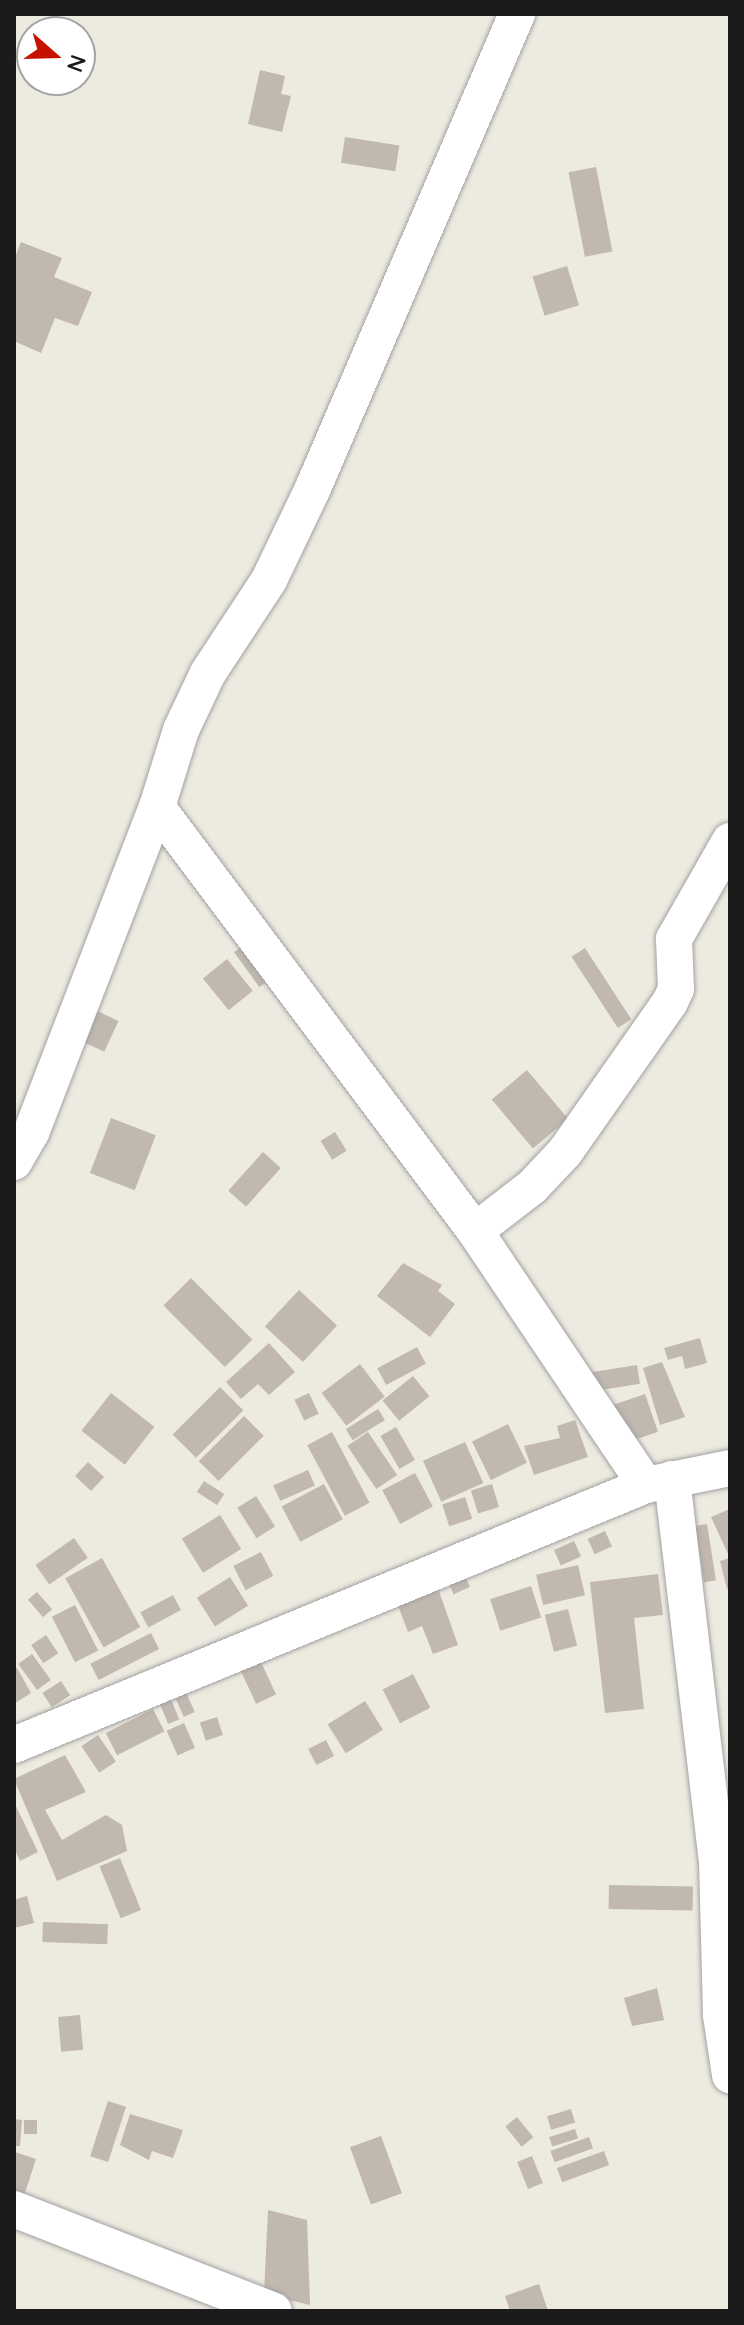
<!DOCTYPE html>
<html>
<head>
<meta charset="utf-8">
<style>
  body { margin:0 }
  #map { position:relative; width:744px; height:2325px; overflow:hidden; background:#edeae0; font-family:Quicksand,sans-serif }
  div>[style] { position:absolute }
  .building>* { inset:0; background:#c1b8b0; transform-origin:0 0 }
  .roads { filter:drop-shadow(0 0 2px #a2a2a2) drop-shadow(0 0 2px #a2a2a2) }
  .minor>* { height:36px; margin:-18px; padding:0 18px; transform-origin:18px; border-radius:18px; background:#fff }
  span { translate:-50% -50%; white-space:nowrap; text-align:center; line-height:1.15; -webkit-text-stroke:7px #fff; paint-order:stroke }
  .frame { position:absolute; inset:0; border:16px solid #1b1b1b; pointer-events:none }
  .north { position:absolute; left:16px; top:16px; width:80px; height:80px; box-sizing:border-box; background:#fff; border:2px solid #a4a4a4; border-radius:50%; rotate:110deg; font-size:22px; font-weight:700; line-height:32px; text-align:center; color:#1b1b1b }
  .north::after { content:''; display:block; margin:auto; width:28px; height:36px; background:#c61000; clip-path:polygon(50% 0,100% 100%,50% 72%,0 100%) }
</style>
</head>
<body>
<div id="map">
  <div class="building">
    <i style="clip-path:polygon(260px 70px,285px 76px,281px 94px,291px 96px,282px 132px,248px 124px)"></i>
    <i style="left:345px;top:137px;width:55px;height:26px;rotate:9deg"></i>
    <i style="left:596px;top:167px;width:86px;height:28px;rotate:79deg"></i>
    <i style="clip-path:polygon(21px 242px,62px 258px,54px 277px,92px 292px,78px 326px,55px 318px,41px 353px,14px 341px,14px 260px)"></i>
    <i style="left:567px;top:266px;width:41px;height:36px;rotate:73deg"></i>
    <i style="left:251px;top:940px;width:43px;height:21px;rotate:54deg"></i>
    <i style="left:585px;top:948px;width:85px;height:16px;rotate:57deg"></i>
    <i style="left:227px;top:959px;width:41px;height:31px;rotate:51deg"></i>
    <i style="left:95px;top:1010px;width:26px;height:34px;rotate:25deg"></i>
    <i style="left:527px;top:1070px;width:64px;height:46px;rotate:50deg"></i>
    <i style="left:111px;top:1118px;width:48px;height:59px;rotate:21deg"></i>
    <i style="left:335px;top:1132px;width:22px;height:17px;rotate:58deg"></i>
    <i style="left:263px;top:1152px;width:24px;height:52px;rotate:42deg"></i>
    <i style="clip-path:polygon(403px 1263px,442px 1285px,438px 1291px,455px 1304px,430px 1337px,377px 1296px)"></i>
    <i style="left:191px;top:1278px;width:87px;height:39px;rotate:45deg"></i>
    <i style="left:299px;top:1290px;width:52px;height:50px;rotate:43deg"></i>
    <i style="clip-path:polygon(700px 1338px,707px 1363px,685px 1369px,682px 1356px,668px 1360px,664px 1348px)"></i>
    <i style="clip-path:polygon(269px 1343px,295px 1372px,269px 1395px,258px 1384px,241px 1399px,226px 1382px)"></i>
    <i style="left:417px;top:1347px;width:19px;height:45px;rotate:62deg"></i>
    <i style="clip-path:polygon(662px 1362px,685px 1417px,660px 1425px,643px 1368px)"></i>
    <i style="left:360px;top:1364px;width:41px;height:48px;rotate:53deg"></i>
    <i style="left:637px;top:1365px;width:19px;height:54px;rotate:81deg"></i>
    <i style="left:413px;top:1376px;width:26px;height:39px;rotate:51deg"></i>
    <i style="left:220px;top:1387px;width:33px;height:67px;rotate:45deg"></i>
    <i style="left:111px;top:1393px;width:55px;height:48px;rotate:38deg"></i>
    <i style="left:309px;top:1393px;width:23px;height:16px;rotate:65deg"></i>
    <i style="left:645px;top:1394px;width:40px;height:33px;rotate:71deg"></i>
    <i style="left:378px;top:1409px;width:13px;height:38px;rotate:58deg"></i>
    <i style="left:244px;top:1416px;width:28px;height:64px;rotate:45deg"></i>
    <i style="clip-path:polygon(575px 1420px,588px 1457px,534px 1475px,524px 1446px,560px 1438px,557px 1426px)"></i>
    <i style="left:508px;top:1424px;width:43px;height:40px;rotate:64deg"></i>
    <i style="left:396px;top:1427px;width:38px;height:18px;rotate:60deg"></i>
    <i style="left:332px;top:1432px;width:80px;height:28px;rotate:62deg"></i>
    <i style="left:368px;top:1432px;width:52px;height:25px;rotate:56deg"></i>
    <i style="left:465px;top:1442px;width:45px;height:46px;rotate:66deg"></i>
    <i style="left:88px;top:1462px;width:22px;height:19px;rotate:43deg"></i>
    <i style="left:308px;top:1470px;width:17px;height:38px;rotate:66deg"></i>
    <i style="left:415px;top:1473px;width:38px;height:37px;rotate:62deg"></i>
    <i style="left:204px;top:1481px;width:24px;height:13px;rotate:33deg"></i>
    <i style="left:324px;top:1484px;width:40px;height:48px;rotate:62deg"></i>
    <i style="left:492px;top:1484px;width:24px;height:22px;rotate:73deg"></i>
    <i style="left:256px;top:1496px;width:36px;height:22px;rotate:58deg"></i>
    <i style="left:465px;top:1497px;width:23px;height:24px;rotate:72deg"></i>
    <i style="clip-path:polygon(730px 1509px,730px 1553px,728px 1554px,711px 1517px)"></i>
    <i style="left:220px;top:1515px;width:40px;height:45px;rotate:58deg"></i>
    <i style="left:707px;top:1524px;width:57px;height:12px;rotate:81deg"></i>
    <i style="left:605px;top:1531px;width:17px;height:19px;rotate:66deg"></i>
    <i style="left:74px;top:1538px;width:24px;height:47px;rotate:55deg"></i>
    <i style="left:574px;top:1541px;width:17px;height:22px;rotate:66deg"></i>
    <i style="left:261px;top:1552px;width:27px;height:31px;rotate:63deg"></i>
    <i style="left:102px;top:1558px;width:79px;height:42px;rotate:61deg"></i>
    <i style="clip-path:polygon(730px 1558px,730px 1588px,727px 1589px,720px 1561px)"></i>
    <i style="left:578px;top:1565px;width:31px;height:43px;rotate:77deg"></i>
    <i style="left:464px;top:1574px;width:14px;height:18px;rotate:65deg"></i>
    <i style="clip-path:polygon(658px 1574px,663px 1615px,634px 1618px,644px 1709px,605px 1713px,590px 1582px)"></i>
    <i style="left:230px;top:1577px;width:34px;height:39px;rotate:58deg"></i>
    <i style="clip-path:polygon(435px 1580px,458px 1645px,433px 1654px,422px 1626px,408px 1632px,394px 1595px)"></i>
    <i style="left:531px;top:1586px;width:33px;height:43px;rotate:72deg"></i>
    <i style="left:37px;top:1592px;width:23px;height:12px;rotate:49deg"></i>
    <i style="left:173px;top:1595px;width:17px;height:37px;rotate:62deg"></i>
    <i style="left:75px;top:1605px;width:51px;height:26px;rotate:63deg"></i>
    <i style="left:568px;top:1609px;width:38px;height:24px;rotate:76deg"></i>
    <i style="left:151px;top:1633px;width:18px;height:68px;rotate:63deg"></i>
    <i style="left:46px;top:1635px;width:22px;height:18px;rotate:56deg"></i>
    <i style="left:32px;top:1654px;width:32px;height:17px;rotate:54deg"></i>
    <i style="left:260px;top:1660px;width:38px;height:22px;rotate:65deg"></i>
    <i style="clip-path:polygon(17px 1668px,31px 1693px,14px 1704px,14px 1670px)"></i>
    <i style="left:413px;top:1674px;width:38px;height:34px;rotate:63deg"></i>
    <i style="left:61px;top:1681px;width:17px;height:22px;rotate:57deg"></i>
    <i style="left:185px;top:1690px;width:24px;height:12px;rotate:66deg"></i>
    <i style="left:171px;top:1699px;width:22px;height:12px;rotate:68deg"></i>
    <i style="left:365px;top:1701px;width:34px;height:44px;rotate:58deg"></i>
    <i style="left:153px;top:1709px;width:25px;height:53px;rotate:63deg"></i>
    <i style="left:217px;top:1717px;width:19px;height:18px;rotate:72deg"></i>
    <i style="left:184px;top:1723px;width:27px;height:19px;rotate:66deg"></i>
    <i style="left:98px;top:1735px;width:32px;height:20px;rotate:56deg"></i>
    <i style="left:326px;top:1740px;width:18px;height:20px;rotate:63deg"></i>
    <i style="clip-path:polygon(65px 1755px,86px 1792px,45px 1810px,62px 1840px,106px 1815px,122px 1825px,127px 1851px,57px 1881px,14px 1779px)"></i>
    <i style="clip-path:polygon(14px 1802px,38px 1852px,20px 1861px,14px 1848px)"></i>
    <i style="left:120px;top:1858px;width:56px;height:22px;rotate:68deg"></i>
    <i style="left:609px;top:1885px;width:84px;height:24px;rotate:1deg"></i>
    <i style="clip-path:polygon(27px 1896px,34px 1923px,14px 1928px,14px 1900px)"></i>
    <i style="left:43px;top:1922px;width:65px;height:20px;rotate:2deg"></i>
    <i style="clip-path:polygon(657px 1988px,664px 2020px,632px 2026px,624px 1998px)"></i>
    <i style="left:80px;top:2015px;width:35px;height:22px;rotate:85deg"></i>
    <i style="left:108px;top:2101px;width:19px;height:58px;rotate:18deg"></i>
    <i style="left:571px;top:2109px;width:14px;height:25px;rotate:73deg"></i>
    <i style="clip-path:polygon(130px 2114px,183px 2130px,173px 2158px,152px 2151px,149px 2160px,120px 2145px)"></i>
    <i style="left:517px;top:2117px;width:26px;height:15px;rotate:51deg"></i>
    <i style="clip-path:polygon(14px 2119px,22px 2120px,20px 2146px,14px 2146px)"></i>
    <i style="left:24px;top:2120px;width:13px;height:14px"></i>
    <i style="left:575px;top:2129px;width:10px;height:27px;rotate:73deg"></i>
    <i style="left:381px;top:2136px;width:61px;height:33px;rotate:70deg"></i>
    <i style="left:589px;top:2137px;width:12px;height:41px;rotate:70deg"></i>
    <i style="left:604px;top:2151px;width:15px;height:50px;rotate:70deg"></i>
    <i style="clip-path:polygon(15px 2152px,36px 2159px,23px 2199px,14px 2196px)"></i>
    <i style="left:532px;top:2156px;width:29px;height:16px;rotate:68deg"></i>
    <i style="clip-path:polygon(268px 2210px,307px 2220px,310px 2305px,264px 2294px)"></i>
    <i style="clip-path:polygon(539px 2284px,548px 2311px,510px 2311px,505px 2296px)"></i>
  </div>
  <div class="roads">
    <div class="minor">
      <i style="left:157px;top:807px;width:530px;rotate:53.13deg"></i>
      <i style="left:475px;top:1231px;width:306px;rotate:56.1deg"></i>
      <i style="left:14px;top:1162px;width:34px;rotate:-60deg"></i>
      <i style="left:31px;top:1133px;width:350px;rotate:-68.9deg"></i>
      <i style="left:157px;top:807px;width:81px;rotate:-72.7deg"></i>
      <i style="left:181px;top:730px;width:63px;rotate:-64.7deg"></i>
      <i style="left:208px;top:673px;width:111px;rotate:-56.7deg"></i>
      <i style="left:269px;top:580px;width:102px;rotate:-64.4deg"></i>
      <i style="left:313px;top:488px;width:516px;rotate:-66.71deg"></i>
      <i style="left:475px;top:1231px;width:72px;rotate:-37.7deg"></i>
      <i style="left:532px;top:1187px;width:48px;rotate:-46.7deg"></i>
      <i style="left:565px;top:1152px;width:183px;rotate:-55deg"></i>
      <i style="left:670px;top:1002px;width:14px;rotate:-65deg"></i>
      <i style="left:676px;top:989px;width:50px;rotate:-92.3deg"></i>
      <i style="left:674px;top:939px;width:113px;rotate:-60.3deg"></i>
      <i style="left:672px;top:1479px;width:385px;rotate:83.3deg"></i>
      <i style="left:717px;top:1861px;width:154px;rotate:88.5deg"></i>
      <i style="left:721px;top:2015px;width:61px;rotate:81.5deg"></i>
      <i style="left:14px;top:1745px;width:683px;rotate:-22.36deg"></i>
      <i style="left:646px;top:1485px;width:86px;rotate:-11.4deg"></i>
      <i style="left:14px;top:2209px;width:279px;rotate:21.4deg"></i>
    </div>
  </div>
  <div class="frame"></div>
  <div class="north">N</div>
</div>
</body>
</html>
